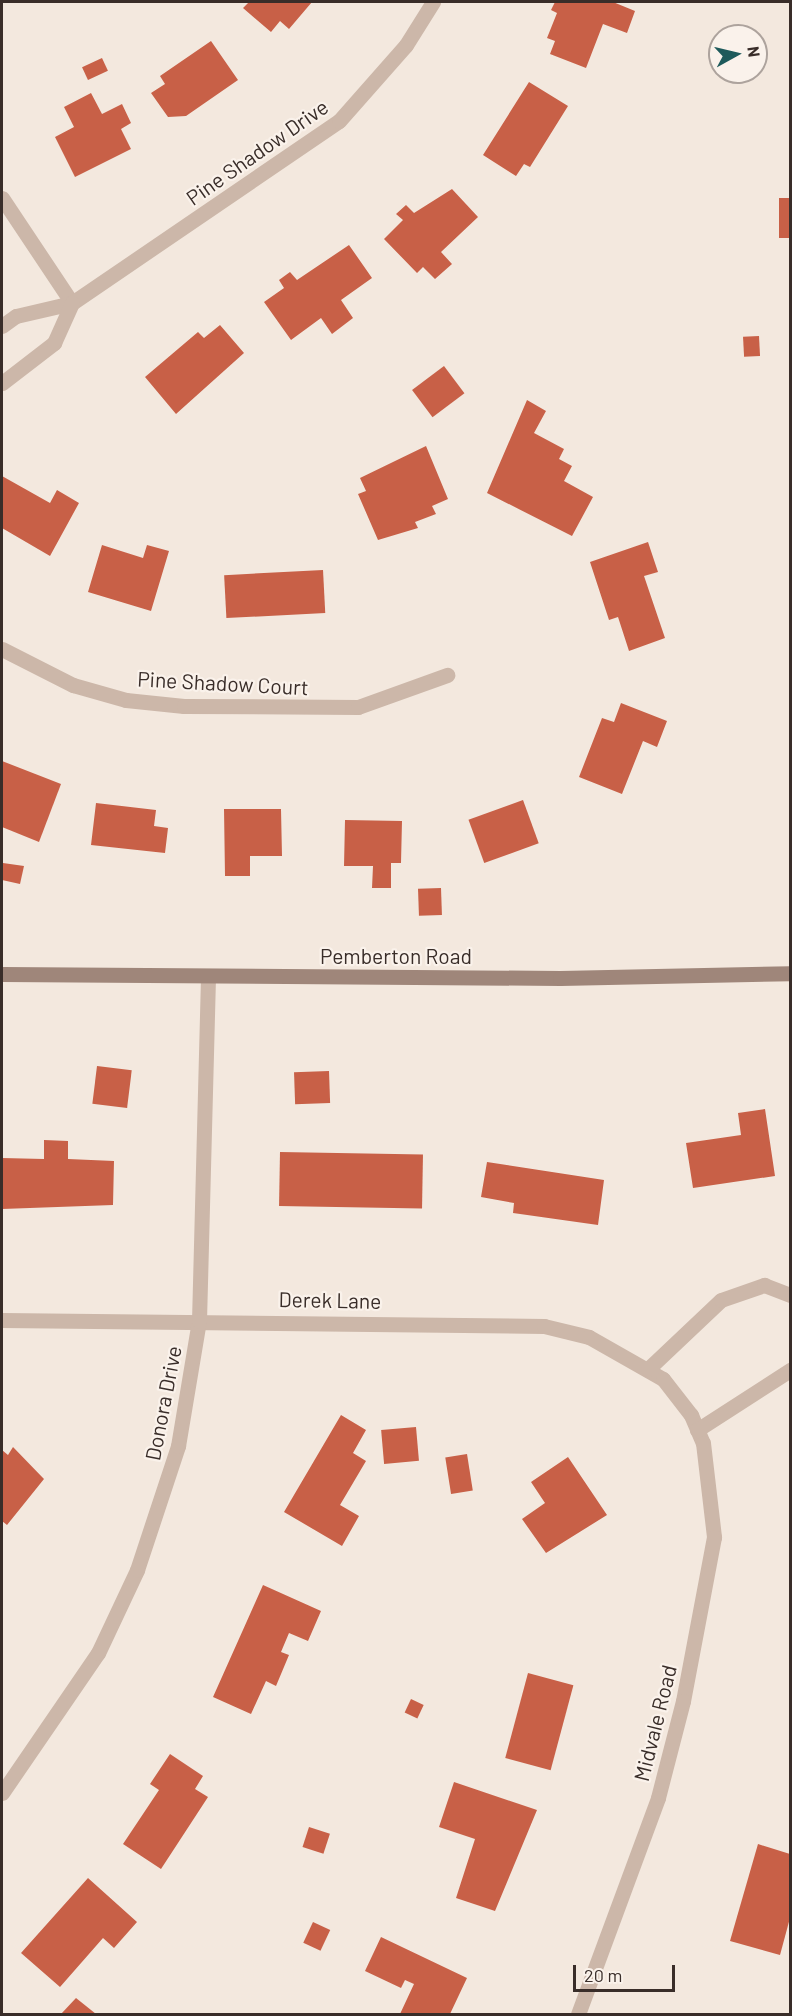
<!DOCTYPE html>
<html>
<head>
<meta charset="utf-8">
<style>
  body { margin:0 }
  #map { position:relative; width:792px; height:2016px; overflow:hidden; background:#f3e8de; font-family:Barlow,sans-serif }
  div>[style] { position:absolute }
  .building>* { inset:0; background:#c86047; transform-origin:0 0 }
  .street>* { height:15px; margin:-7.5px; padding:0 7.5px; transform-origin:7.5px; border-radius:7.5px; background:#ccb7a9 }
  .secondary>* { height:15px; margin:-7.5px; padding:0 7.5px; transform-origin:7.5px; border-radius:7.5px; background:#9f867a }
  span { translate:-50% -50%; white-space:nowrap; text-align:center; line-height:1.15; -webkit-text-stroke:4.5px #faf2eb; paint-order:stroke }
  .street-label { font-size:21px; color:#392d29 }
  .frame { position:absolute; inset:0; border:3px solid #392d29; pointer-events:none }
  .north { position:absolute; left:708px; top:24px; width:60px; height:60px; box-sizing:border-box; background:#faf2eb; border:2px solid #ada39d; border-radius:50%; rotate:82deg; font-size:16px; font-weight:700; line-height:24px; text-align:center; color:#392d29 }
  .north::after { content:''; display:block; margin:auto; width:21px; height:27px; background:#1e5a5b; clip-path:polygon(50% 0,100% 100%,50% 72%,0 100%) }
  .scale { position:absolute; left:573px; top:1965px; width:102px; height:27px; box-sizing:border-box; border:3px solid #392d29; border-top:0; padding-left:8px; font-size:18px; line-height:21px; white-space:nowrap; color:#392d29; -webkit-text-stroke:4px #faf2eb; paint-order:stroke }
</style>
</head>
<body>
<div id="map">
  <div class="building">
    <i style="clip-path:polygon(249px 2px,312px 2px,289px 29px,280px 21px,271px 32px,243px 8px)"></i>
    <i style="clip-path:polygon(555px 2px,613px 2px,635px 11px,627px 33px,603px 24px,586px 68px,550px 54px,555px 41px,547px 38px,557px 13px,551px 10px)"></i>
    <i style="clip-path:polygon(211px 41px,238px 80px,186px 116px,168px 117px,151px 93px,165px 84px,160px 76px)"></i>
    <i style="left:102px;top:58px;width:14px;height:22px;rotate:65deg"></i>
    <i style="clip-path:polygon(529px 82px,568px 106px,530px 167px,524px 164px,516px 176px,483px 155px)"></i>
    <i style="clip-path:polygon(91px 93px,102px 114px,122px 104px,131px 123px,121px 129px,131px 149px,75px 177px,55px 137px,74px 127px,64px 107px)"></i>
    <i style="clip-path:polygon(452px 189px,478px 217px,441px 252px,452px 264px,435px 279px,423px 267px,417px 273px,384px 239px,403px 220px,396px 214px,406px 205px,414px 213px)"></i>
    <i style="left:779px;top:198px;width:11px;height:40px"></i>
    <i style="clip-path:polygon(349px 245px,372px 278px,341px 300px,353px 318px,332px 334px,321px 318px,291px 340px,264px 302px,284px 288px,279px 280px,290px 272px,297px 280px)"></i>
    <i style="clip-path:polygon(220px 325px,244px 353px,176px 414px,145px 377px,198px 332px,204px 338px)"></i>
    <i style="left:759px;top:336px;width:20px;height:16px;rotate:87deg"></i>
    <i style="left:444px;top:366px;width:34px;height:40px;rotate:53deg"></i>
    <i style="clip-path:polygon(527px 400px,546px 411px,534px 433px,564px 449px,559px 459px,572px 466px,564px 481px,593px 497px,572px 536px,487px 493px)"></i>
    <i style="clip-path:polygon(426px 446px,448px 499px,432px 506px,436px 514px,415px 522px,418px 528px,378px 540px,358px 494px,366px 491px,360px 478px)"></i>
    <i style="clip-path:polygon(2px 476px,50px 503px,57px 490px,79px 503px,50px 556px,2px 528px)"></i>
    <i style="clip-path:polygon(648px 542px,658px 572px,644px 576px,665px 638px,629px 651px,618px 617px,609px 620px,590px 562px)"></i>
    <i style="clip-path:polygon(102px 545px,143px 558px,147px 545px,169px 551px,151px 611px,88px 592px)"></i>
    <i style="left:323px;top:570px;width:43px;height:99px;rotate:87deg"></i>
    <i style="clip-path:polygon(621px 703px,667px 721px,657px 747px,643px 741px,622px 794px,579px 777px,602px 718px,614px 722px)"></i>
    <i style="clip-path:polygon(2px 761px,61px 784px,39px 842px,2px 827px)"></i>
    <i style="left:523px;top:800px;width:46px;height:58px;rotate:70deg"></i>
    <i style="clip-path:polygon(96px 803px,156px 810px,154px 826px,168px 828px,165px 853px,91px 845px)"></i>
    <i style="clip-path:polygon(224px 809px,281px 809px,282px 856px,250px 856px,250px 876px,225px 876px)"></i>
    <i style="clip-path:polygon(345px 820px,402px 821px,401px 863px,391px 863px,391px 888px,372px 888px,373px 866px,344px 866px)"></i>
    <i style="clip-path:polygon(3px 863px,24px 866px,20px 884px,2px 880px)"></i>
    <i style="left:441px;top:888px;width:27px;height:23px;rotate:88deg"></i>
    <i style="left:97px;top:1066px;width:35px;height:38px;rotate:7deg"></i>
    <i style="left:329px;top:1071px;width:32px;height:35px;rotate:88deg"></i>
    <i style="clip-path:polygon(765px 1109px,775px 1176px,693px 1188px,686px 1143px,741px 1135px,738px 1113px)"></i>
    <i style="clip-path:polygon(44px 1140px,68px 1141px,68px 1159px,114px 1161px,113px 1205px,2px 1209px,2px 1158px,44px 1159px)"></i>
    <i style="left:280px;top:1152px;width:143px;height:54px;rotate:1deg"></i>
    <i style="clip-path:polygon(487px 1162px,604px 1180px,598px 1225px,513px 1213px,514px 1203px,481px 1197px)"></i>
    <i style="clip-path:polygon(341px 1415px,366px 1430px,353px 1453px,366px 1461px,340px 1505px,359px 1516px,342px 1546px,284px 1512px)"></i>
    <i style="left:416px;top:1427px;width:34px;height:35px;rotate:85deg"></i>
    <i style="clip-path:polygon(13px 1447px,44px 1479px,7px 1525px,2px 1521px,2px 1450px,8px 1455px)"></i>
    <i style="left:467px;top:1454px;width:37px;height:22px;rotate:81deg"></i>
    <i style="clip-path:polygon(568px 1457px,607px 1515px,546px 1553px,522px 1519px,545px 1503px,531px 1482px)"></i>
    <i style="clip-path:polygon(263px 1585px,321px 1611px,308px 1641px,289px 1633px,281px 1652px,289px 1655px,276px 1686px,266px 1681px,251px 1714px,213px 1697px)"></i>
    <i style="left:528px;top:1673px;width:47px;height:88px;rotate:15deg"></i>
    <i style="left:411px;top:1699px;width:14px;height:15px;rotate:25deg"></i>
    <i style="clip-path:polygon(170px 1754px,203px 1776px,195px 1789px,208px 1797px,161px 1869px,123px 1844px,159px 1790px,150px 1784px)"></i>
    <i style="clip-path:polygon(454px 1782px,537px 1810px,495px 1911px,456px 1898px,475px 1839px,439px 1827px)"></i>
    <i style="left:309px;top:1827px;width:22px;height:21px;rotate:18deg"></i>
    <i style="clip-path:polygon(758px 1844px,790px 1854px,790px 1918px,780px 1955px,730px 1941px)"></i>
    <i style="clip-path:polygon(88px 1878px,137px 1922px,114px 1948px,103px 1938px,60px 1987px,21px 1953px)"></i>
    <i style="left:313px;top:1922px;width:19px;height:23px;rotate:25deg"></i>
    <i style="clip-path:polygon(381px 1937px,467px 1978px,450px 2014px,400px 2014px,414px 1984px,405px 1980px,401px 1988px,365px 1971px)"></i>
    <i style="clip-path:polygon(76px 1998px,96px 2014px,61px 2014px)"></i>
  </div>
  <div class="street">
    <i style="left:2px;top:198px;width:126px;rotate:56.3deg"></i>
    <i style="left:2px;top:326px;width:17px;rotate:-36deg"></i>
    <i style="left:16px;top:316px;width:57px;rotate:-13.1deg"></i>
    <i style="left:72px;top:303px;width:323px;rotate:-34.3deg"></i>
    <i style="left:339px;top:121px;width:101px;rotate:-48.6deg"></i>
    <i style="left:406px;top:45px;width:51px;rotate:-57.9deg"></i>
    <i style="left:2px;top:383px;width:66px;rotate:-37.6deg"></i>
    <i style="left:54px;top:343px;width:44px;rotate:-65.8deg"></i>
    <i style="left:2px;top:649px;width:80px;rotate:26.9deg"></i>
    <i style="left:73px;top:685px;width:55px;rotate:15.8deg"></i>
    <i style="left:126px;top:700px;width:58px;rotate:5.9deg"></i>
    <i style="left:184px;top:706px;width:174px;rotate:0.3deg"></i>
    <i style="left:358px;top:707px;width:95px;rotate:-19.8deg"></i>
    <i style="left:2px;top:1320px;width:542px;rotate:0.63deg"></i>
    <i style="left:544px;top:1326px;width:46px;rotate:13.7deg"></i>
    <i style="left:589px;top:1337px;width:85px;rotate:29.6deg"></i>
    <i style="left:663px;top:1379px;width:46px;rotate:52.1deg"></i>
    <i style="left:691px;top:1415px;width:30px;rotate:67deg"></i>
    <i style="left:703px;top:1443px;width:95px;rotate:83.3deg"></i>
    <i style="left:714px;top:1537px;width:167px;rotate:100.7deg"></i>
    <i style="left:683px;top:1701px;width:100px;rotate:104.5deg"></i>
    <i style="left:658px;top:1798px;width:230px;rotate:110.3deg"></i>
    <i style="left:648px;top:1369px;width:100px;rotate:-43.4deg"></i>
    <i style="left:721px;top:1300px;width:46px;rotate:-19.2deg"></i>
    <i style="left:764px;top:1285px;width:28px;rotate:21deg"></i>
    <i style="left:697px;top:1430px;width:111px;rotate:-32.8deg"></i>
    <i style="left:2px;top:1793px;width:170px;rotate:-55.6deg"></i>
    <i style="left:98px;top:1653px;width:92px;rotate:-64.8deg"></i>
    <i style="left:137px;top:1570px;width:131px;rotate:-71.7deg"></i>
    <i style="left:178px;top:1446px;width:127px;rotate:-80.5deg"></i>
    <i style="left:199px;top:1321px;width:345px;rotate:-88.5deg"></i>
  </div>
  <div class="secondary">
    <i style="left:2px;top:974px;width:558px;rotate:0.41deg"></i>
    <i style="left:560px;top:978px;width:230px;rotate:-1.2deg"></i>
  </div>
  <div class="street-label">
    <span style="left:257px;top:152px;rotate:-35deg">Pine Shadow Drive</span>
    <span style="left:223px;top:683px;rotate:3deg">Pine Shadow Court</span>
    <span style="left:396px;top:956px">Pemberton Road</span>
    <span style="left:330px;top:1300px;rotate:1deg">Derek Lane</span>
    <span style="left:163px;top:1403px;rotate:-79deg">Donora Drive</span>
    <span style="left:655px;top:1723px;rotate:-76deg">Midvale Road</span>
  </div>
  <div class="frame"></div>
  <div class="north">N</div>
  <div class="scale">20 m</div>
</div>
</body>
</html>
